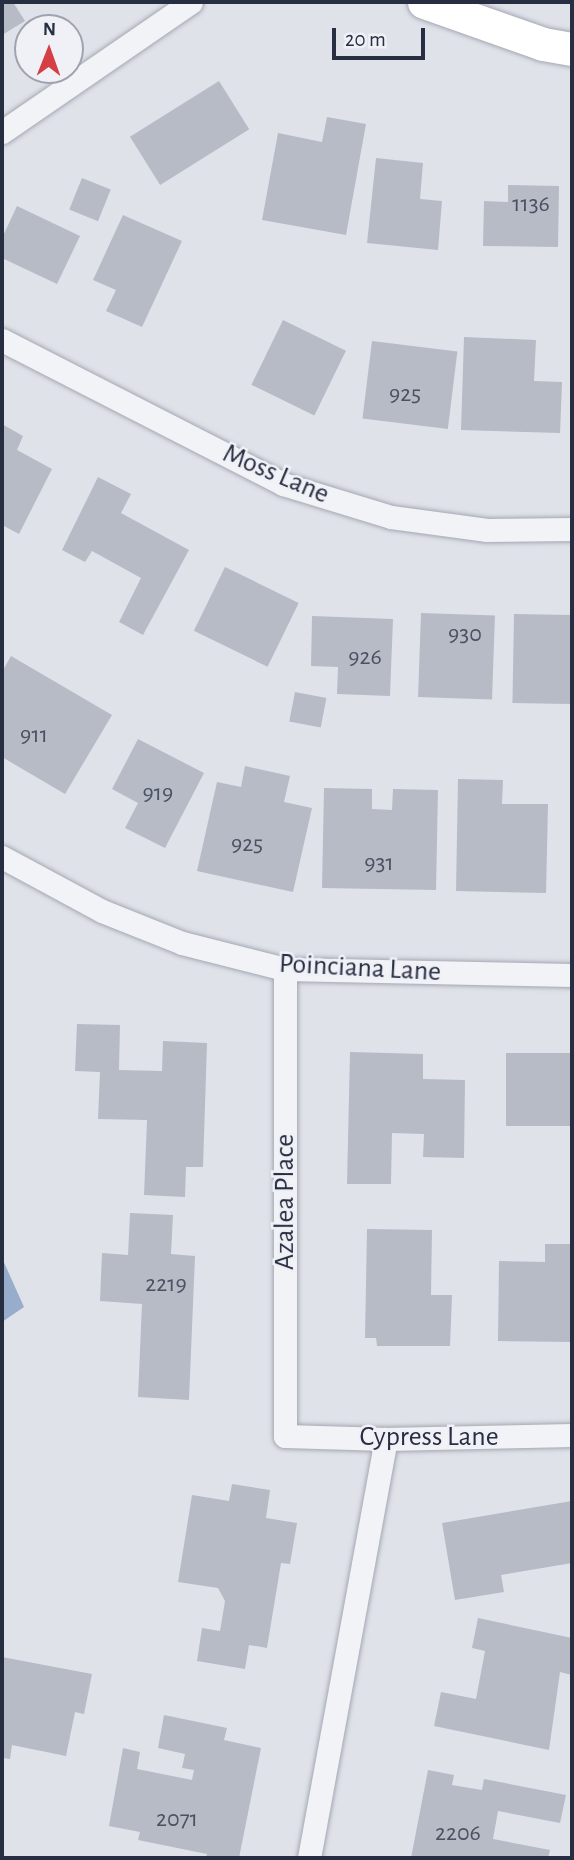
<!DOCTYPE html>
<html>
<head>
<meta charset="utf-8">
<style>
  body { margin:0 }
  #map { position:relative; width:574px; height:1860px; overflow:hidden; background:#dfe2e9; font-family:"Alegreya Sans",sans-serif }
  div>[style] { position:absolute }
  .water>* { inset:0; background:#98accb }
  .building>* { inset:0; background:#b6bbc6; transform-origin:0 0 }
  .roads { filter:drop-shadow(0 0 2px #a4a8b3) drop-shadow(0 0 2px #a4a8b3) }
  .minor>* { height:23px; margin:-11.5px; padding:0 11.5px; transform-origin:11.5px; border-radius:11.5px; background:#f2f3f7 }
  .secondary>* { height:33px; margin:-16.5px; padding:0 16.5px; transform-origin:16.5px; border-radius:16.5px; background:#fff }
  span { translate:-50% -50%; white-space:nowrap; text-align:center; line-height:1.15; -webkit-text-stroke:5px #eff1f7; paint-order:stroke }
  .number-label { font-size:24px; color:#4b5162 }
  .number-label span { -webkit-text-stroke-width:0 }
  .street-label { font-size:28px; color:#272e41 }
  .frame { position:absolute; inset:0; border:4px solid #272e41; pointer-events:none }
  .north { position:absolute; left:14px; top:14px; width:70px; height:70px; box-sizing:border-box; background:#eff1f7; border:2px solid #9fa3ae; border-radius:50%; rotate:1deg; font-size:19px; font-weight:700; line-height:28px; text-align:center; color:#272e41 }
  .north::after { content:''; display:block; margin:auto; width:24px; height:32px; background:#d53e45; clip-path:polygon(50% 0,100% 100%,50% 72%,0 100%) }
  .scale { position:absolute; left:332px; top:28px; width:93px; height:32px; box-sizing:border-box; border:4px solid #272e41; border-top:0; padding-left:9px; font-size:21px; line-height:24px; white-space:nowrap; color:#272e41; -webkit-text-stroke:5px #eff1f7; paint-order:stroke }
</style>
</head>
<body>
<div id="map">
  <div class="water">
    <i style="clip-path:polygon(2px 1258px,24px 1307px,2px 1322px)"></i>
  </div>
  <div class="building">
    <i style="clip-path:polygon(2px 2px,13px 2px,25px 21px,2px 35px)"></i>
    <i style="left:219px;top:81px;width:57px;height:105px;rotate:58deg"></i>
    <i style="clip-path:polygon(327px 117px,366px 124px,346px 235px,262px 220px,278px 133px,322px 142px)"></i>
    <i style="clip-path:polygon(376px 158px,423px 163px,420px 199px,442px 201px,438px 250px,367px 243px)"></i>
    <i style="left:82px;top:178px;width:31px;height:34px;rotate:22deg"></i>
    <i style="clip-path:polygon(508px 185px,559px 186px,558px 247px,483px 246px,484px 201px,508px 202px)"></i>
    <i style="clip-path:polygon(17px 206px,80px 236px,57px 284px,2px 258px,2px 238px)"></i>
    <i style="clip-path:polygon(123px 215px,182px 241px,142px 327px,106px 311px,116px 290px,93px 280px)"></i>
    <i style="left:283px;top:320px;width:70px;height:72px;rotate:26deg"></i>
    <i style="clip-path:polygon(464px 337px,536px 340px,534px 381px,562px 382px,560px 433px,461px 430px)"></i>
    <i style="left:372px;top:341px;width:86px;height:78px;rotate:7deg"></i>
    <i style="clip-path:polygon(2px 424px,23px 436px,17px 450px,52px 469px,19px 534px,2px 525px)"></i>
    <i style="clip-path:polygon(98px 477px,131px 494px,121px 513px,189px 550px,143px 635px,119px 622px,141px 578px,92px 551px,85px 562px,62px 550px)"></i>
    <i style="left:225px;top:567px;width:82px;height:71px;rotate:26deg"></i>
    <i style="left:421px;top:613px;width:74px;height:84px;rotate:2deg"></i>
    <i style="left:514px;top:614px;width:58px;height:89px;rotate:1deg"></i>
    <i style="clip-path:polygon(312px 616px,393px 619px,390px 696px,337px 694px,338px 667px,311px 666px)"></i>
    <i style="clip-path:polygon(11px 656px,112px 715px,65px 794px,2px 757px,2px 672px)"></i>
    <i style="left:295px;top:692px;width:32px;height:30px;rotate:11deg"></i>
    <i style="clip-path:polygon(138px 739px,204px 773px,165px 848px,125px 828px,138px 803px,112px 789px)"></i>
    <i style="clip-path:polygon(245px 766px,290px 776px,284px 802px,312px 808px,293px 892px,197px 871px,217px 782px,241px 787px)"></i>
    <i style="clip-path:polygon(458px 779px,503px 780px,502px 804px,548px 804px,546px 893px,456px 891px)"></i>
    <i style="clip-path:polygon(324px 788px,372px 789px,372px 809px,392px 810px,393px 789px,438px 790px,436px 890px,322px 888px)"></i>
    <i style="clip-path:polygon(77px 1024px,120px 1025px,119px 1070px,162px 1071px,163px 1041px,207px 1043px,203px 1167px,186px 1167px,185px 1197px,144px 1195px,147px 1120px,98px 1119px,100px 1072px,75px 1071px)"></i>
    <i style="clip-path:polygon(350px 1052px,423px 1054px,423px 1079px,465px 1080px,464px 1158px,423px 1157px,424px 1134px,392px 1133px,391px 1184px,347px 1184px)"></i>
    <i style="left:506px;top:1053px;width:66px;height:73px"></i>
    <i style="clip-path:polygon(130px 1213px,173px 1215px,171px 1254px,195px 1256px,189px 1400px,138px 1397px,142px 1304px,100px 1301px,102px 1253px,128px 1255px)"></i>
    <i style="clip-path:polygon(367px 1229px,432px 1230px,431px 1295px,452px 1295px,450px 1346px,377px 1346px,376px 1338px,365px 1338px)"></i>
    <i style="clip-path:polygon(545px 1244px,572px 1244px,572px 1342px,498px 1341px,499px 1261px,545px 1262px)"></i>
    <i style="clip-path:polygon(232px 1484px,270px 1490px,266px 1518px,297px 1523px,290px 1564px,281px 1563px,267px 1648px,249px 1645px,245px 1669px,197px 1661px,202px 1628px,220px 1631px,225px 1601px,218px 1588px,178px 1582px,192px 1495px,229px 1501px)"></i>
    <i style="clip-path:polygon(572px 1501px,572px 1563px,501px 1575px,504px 1592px,455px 1600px,442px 1523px)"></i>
    <i style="clip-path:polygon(478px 1618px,572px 1638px,572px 1675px,560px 1672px,549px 1750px,434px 1726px,441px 1692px,476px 1699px,485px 1651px,472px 1648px)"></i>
    <i style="clip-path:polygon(2px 1657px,92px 1674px,84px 1714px,75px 1712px,66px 1756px,12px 1745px,10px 1759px,2px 1758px)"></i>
    <i style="clip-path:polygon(164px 1715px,227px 1728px,224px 1740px,261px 1748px,239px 1858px,206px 1858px,207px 1854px,138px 1840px,140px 1832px,109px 1826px,123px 1748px,140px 1752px,137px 1769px,192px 1780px,194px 1770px,182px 1768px,185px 1754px,158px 1748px)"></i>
    <i style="clip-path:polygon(428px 1770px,454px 1775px,452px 1785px,482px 1790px,484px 1779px,566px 1795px,560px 1823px,498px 1811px,493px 1839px,550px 1850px,548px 1858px,411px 1858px)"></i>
  </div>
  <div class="roads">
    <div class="minor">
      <i style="left:2px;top:132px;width:229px;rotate:-34.5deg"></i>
      <i style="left:2px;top:340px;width:316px;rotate:27.1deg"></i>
      <i style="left:283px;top:484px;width:113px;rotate:17deg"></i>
      <i style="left:391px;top:517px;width:97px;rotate:7.7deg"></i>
      <i style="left:487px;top:530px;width:85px;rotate:-0.7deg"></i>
      <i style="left:2px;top:857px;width:114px;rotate:28.4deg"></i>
      <i style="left:102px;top:911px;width:86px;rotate:21.8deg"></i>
      <i style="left:182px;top:943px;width:106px;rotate:14.2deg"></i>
      <i style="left:285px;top:969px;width:287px;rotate:1.2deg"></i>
      <i style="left:285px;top:969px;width:467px;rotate:90deg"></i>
      <i style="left:285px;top:1436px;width:101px;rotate:1.7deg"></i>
      <i style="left:386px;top:1439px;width:186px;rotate:-1.2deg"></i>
      <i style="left:309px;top:1858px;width:426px;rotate:-79.6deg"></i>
    </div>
    <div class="secondary">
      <i style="left:424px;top:2px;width:126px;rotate:19.4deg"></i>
      <i style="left:543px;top:44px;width:29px;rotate:10deg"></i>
    </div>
  </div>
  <div class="number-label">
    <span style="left:531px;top:205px">1136</span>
    <span style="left:405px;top:395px">925</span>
    <span style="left:465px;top:635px">930</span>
    <span style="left:365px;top:658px">926</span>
    <span style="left:34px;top:736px">911</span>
    <span style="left:158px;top:794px">919</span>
    <span style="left:247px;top:845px">925</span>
    <span style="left:379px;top:864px">931</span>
    <span style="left:166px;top:1285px">2219</span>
    <span style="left:177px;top:1820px">2071</span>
    <span style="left:458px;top:1834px">2206</span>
  </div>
  <div class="street-label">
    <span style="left:276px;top:474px;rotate:23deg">Moss Lane</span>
    <span style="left:360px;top:968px;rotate:3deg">Poinciana Lane</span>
    <span style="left:285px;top:1202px;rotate:-90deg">Azalea Place</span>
    <span style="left:429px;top:1437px">Cypress Lane</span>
  </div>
  <div class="frame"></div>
  <div class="north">N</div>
  <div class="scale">20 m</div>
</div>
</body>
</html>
